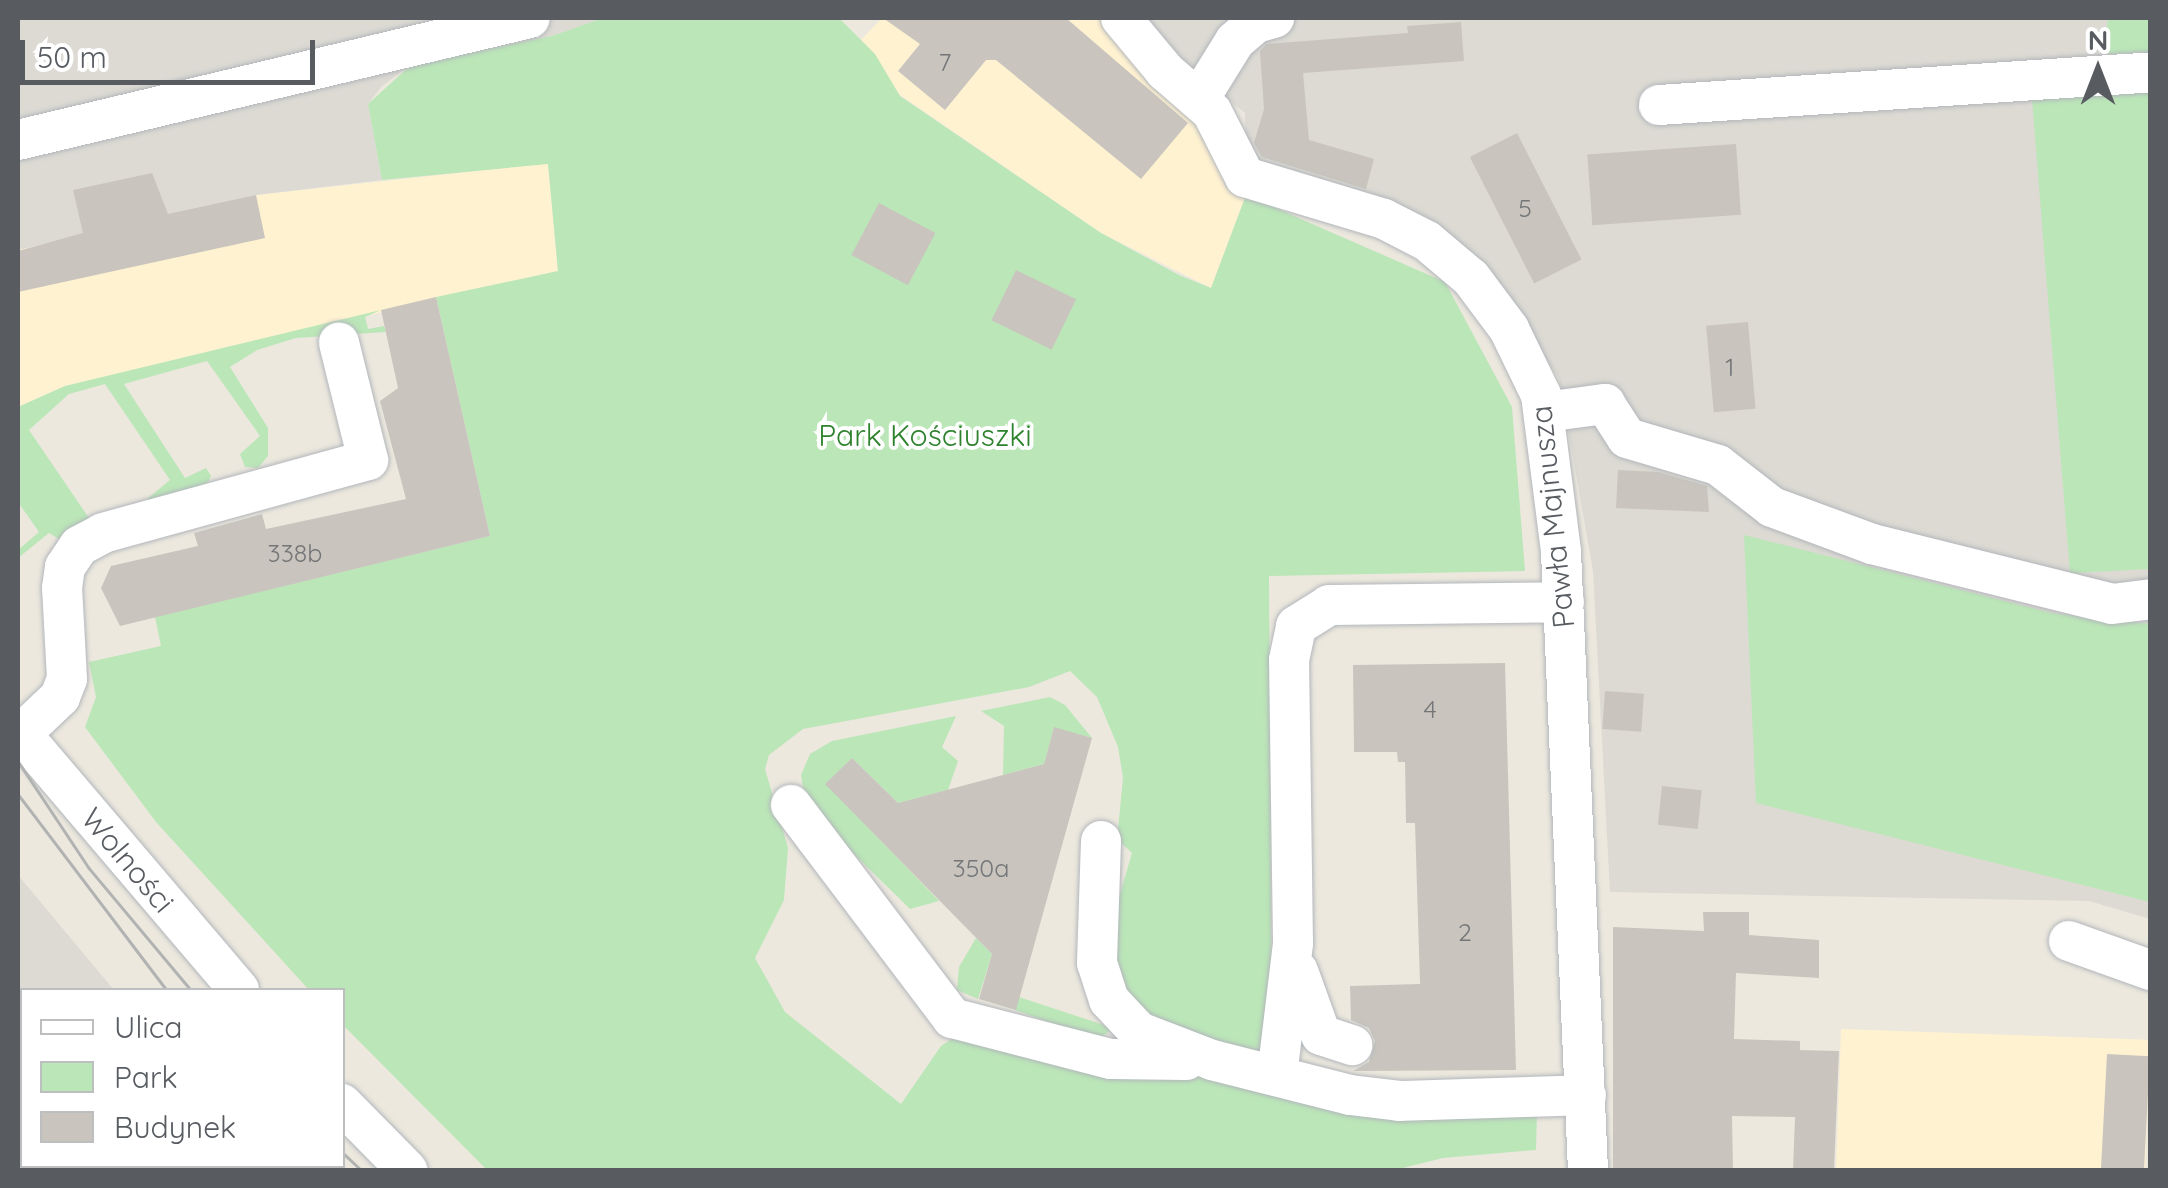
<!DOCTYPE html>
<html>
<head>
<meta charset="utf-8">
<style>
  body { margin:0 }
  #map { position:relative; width:2168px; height:1188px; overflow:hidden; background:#ece8de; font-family:Quicksand,sans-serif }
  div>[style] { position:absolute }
  .commercial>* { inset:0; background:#fff2d1; transform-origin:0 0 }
  .industrial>* { inset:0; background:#dcdad3 }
  .green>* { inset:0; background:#bbe6b8 }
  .building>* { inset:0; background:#c9c5be; transform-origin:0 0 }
  .roads { filter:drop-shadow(0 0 2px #b2b6bb) drop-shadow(0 0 2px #b2b6bb) }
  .minor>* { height:40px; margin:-20px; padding:0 20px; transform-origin:20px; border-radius:20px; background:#fff }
  .tram>* { height:2.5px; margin:-1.25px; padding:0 1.25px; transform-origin:1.25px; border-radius:1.25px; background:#b1b2b2 }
  span { translate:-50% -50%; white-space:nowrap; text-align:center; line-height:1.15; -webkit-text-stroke:8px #fff; paint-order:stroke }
  .number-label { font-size:25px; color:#747678 }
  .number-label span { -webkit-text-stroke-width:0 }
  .park-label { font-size:30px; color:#2e822e }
  .street-label { font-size:30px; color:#585c61 }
  .frame { position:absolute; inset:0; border:20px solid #585c61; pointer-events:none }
  .legend { position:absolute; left:20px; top:988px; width:325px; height:180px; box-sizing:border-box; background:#fff; border:2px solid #bcbec0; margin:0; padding:12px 18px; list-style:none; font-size:30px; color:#585c61 }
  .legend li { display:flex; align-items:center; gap:20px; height:50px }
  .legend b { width:50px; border:2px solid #bcbec0 }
  .north { position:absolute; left:2048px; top:20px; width:100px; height:100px; -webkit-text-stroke:8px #fff; paint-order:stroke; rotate:0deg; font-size:28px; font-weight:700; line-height:40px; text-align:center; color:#585c61 }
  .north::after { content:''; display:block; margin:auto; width:35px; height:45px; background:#585c61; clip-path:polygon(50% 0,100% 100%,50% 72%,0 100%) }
  .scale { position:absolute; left:20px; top:40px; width:295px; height:45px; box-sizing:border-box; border:5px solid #585c61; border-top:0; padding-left:12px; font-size:30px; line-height:35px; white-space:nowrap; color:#585c61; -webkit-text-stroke:8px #fff; paint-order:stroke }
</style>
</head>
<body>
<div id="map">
  <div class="commercial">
    <i style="clip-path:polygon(882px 18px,1100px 18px,1201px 118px,1225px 186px,1246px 195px,1211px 288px,1101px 233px,900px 95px,861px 40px)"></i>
    <i style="clip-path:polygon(548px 163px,558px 271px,65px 386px,18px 407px,18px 250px,256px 195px)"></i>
    <i style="left:1841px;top:1029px;width:309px;height:141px;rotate:2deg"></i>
  </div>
  <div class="industrial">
    <i style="clip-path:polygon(18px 18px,603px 18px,552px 36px,412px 64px,382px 86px,368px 104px,382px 180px,256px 195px,18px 250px)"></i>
    <i style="clip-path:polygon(1142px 18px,2150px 18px,2150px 919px,2089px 901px,1610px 892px,1593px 571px,1559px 378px,1480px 262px,1246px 164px,1245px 113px,1177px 58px)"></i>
    <i style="clip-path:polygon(18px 875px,114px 990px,22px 990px,22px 1166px,281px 1170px,18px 1170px)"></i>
  </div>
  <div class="green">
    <i style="clip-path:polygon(603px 18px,839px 18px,875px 54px,900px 96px,1101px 233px,1179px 275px,1211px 288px,1246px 195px,1445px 282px,1512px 407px,1525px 571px,1269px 576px,1272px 1060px,1160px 1022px,1130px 997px,1112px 962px,1110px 928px,1132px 853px,1117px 839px,1123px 778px,1118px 747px,1097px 697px,1070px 671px,1029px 687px,803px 729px,769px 755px,765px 769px,788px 848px,784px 900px,755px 958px,785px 1012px,901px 1104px,941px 1046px,961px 1033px,1537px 1110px,1536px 1150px,1443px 1158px,1395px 1170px,487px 1170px,343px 1025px,342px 990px,309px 990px,156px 822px,85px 727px,96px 697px,89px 662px,161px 646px,155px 617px,490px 536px,436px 297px,558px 271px,548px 164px,382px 180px,368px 104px,412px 64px,552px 36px)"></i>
    <i style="clip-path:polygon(2108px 18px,2150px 18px,2150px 52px,2104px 54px)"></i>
    <i style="clip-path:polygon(2150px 91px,2150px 569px,2070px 573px,2032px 99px)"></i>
    <i style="clip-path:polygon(381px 310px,365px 317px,368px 329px,384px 326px,386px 332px,296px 338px,257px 350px,230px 367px,268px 428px,268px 456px,258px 468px,245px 467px,240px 454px,260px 436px,207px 361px,124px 384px,185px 478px,206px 468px,211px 476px,208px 483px,150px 503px,147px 499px,170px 480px,105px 384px,69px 394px,29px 430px,93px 524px,62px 541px,49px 533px,18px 558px,18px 550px,39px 532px,18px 502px,18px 407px,65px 386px)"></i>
    <i style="clip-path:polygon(1744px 535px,2052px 613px,2150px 624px,2150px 902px,1756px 803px)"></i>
    <i style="clip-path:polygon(1050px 697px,1065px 705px,1092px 738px,1054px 728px,1044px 764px,1003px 775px,1004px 726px,981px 711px)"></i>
    <i style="clip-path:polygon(956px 716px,942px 747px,958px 761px,948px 790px,898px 803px,852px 758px,826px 784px,939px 901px,910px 909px,806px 807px,801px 775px,810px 754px,832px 741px)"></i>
    <i style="clip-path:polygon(976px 938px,992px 954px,978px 999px,957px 990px,959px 967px)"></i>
    <i style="clip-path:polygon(1019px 997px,1113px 1028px,1098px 1040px,1015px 1010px)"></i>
  </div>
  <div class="building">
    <i style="clip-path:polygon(883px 18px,1066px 18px,1188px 123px,1141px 179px,996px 60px,986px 60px,945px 110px,898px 71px,920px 44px)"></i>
    <i style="clip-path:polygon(1461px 22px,1464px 61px,1303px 73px,1309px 140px,1374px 159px,1366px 189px,1262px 157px,1254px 143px,1264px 109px,1260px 51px,1267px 44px,1408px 33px,1407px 26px)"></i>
    <i style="left:1517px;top:133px;width:142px;height:53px;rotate:63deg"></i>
    <i style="left:1736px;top:144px;width:71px;height:149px;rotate:86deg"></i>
    <i style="clip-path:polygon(152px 173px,168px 214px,256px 195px,265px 238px,18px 292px,18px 251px,83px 233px,73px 190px)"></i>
    <i style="left:879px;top:203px;width:64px;height:59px;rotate:28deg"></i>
    <i style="left:1016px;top:270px;width:67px;height:56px;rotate:26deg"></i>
    <i style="clip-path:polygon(436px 297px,490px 536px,120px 626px,101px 588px,111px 566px,198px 546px,194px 533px,262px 514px,266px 529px,406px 499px,380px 401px,398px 388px,381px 310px)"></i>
    <i style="left:1748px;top:322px;width:87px;height:42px;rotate:85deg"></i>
    <i style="clip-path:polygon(1618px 470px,1658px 472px,1707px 486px,1709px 512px,1616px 508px)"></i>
    <i style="clip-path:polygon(1505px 663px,1516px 1070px,1353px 1071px,1369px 1062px,1375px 1041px,1369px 1028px,1351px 1020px,1350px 986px,1420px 984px,1415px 823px,1406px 823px,1405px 762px,1398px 762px,1397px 752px,1354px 752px,1353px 665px)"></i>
    <i style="left:1605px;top:691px;width:39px;height:38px;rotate:4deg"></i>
    <i style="clip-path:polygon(1054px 727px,1092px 738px,1016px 1010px,979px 999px,992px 954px,825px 784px,852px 758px,898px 803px,1044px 764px)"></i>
    <i style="left:1662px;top:786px;width:40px;height:39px;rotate:6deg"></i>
    <i style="clip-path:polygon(1703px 912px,1749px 912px,1749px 935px,1819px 940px,1819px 978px,1736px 973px,1734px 1039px,1800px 1041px,1800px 1050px,1839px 1051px,1834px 1170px,1793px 1170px,1795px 1117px,1732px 1116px,1733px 1170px,1613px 1170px,1613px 927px,1704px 931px)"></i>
    <i style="left:2107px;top:1054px;width:43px;height:116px;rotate:3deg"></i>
  </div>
  <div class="roads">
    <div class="minor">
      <i style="left:1121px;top:18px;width:69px;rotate:50.3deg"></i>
      <i style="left:1165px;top:71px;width:62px;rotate:41.1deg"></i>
      <i style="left:1212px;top:112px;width:73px;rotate:63.1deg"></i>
      <i style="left:1245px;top:177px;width:145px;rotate:16.8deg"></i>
      <i style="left:1384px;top:219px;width:48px;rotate:27.1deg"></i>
      <i style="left:1427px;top:241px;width:57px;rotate:40.1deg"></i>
      <i style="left:1471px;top:278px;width:64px;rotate:53.3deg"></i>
      <i style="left:1509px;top:329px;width:73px;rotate:64.1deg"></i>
      <i style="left:1541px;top:395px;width:158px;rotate:82.7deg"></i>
      <i style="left:1561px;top:552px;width:619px;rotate:87.5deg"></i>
      <i style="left:1199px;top:99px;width:68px;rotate:-58.2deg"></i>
      <i style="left:1235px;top:41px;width:28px;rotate:-41deg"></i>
      <i style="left:1256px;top:23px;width:19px;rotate:-16deg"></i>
      <i style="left:1659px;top:105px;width:492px;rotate:-3.8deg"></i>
      <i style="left:18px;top:140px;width:526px;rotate:-13.4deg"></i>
      <i style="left:1545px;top:412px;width:61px;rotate:-7.6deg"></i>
      <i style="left:1605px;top:404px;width:40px;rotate:57.1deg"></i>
      <i style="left:1627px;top:438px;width:95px;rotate:16.5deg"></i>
      <i style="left:1718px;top:465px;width:68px;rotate:37.9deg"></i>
      <i style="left:1772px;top:507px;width:107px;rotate:20.3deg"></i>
      <i style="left:1872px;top:544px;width:247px;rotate:14deg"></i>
      <i style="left:2112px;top:604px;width:38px;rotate:-7deg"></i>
      <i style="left:18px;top:730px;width:341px;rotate:49.6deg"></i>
      <i style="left:21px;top:734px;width:54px;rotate:-43.5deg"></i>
      <i style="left:60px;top:697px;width:19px;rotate:-69deg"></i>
      <i style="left:67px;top:679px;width:91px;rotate:-93.1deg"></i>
      <i style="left:62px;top:588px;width:21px;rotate:-82deg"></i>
      <i style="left:65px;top:567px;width:25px;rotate:-56deg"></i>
      <i style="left:79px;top:546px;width:27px;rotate:-28deg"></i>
      <i style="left:103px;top:533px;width:275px;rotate:-15.4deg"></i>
      <i style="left:368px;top:460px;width:121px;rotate:-103.9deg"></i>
      <i style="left:791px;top:805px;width:267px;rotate:52.9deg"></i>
      <i style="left:952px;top:1018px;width:164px;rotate:14.5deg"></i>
      <i style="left:1111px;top:1059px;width:75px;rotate:0.8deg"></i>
      <i style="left:1101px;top:841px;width:122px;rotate:91.9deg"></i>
      <i style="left:1097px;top:963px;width:39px;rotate:72deg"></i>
      <i style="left:1109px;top:1000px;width:44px;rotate:46.8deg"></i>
      <i style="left:1139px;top:1032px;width:78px;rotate:21deg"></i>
      <i style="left:1212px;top:1060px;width:142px;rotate:14.2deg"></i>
      <i style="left:1350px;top:1095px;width:50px;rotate:6.8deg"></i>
      <i style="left:1400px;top:1101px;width:186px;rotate:-1.8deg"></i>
      <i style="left:2069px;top:941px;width:86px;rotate:19.7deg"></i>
      <i style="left:1298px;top:971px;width:68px;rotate:70.2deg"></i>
      <i style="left:1321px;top:1035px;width:33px;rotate:18deg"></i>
      <i style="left:1277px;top:1076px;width:134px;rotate:-83.1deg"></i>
      <i style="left:1293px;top:943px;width:283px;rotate:-90.8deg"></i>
      <i style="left:1289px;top:660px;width:35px;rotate:-78deg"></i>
      <i style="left:1296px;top:626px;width:39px;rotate:-32deg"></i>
      <i style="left:1329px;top:605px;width:235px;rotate:-0.7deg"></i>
      <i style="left:342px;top:1104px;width:93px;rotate:45.4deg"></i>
    </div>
  </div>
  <div class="tram">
    <i style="left:18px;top:761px;width:128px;rotate:56.4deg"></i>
    <i style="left:89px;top:868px;width:159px;rotate:50.1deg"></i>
    <i style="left:18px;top:794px;width:246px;rotate:52.8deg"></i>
    <i style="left:342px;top:1152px;width:26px;rotate:43deg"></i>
    <i style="left:331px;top:1166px;width:6px;rotate:39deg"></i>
  </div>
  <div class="number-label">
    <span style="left:945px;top:62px">7</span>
    <span style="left:1525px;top:208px">5</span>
    <span style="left:1730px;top:367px">1</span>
    <span style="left:295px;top:553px">338b</span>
    <span style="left:1430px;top:709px">4</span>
    <span style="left:981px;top:868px">350a</span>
    <span style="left:1465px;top:932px">2</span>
  </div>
  <div class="park-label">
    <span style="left:925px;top:435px">Park Kościuszki</span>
  </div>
  <div class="street-label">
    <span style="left:1552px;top:517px;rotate:-96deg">Pawła Majnusza</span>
    <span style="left:128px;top:860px;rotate:50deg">Wolności</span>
  </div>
  <div class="frame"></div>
  <ul class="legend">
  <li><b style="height:12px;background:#fff"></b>Ulica</li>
  <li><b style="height:28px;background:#bbe6b8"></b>Park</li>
  <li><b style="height:28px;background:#c9c5be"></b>Budynek</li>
  </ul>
  <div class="north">N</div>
  <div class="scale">50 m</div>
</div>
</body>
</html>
